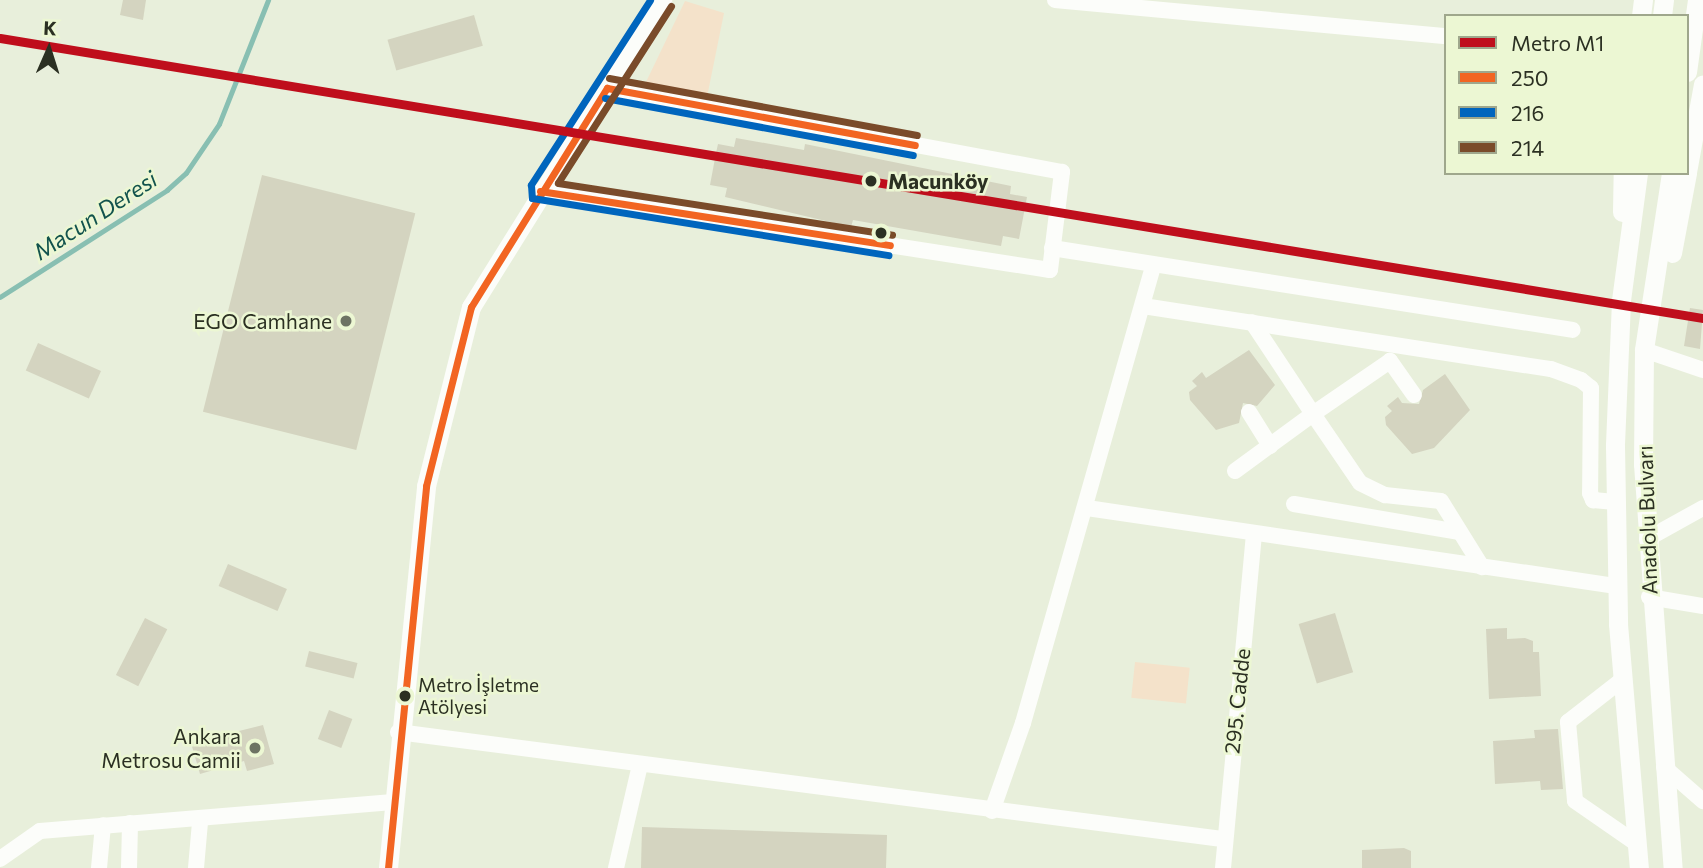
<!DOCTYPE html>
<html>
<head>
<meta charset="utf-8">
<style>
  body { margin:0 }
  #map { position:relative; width:1703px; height:868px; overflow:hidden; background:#e8efdb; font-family:Commissioner,sans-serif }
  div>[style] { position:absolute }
  .green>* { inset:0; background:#f4e2ca; transform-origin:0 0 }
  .stream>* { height:4.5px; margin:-2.25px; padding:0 2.25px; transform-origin:2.25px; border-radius:2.25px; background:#88bfb2 }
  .building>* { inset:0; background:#d4d4c0; transform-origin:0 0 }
  .minor>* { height:16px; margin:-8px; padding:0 8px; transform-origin:8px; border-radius:8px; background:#fcfdfa }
  .major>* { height:19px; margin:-9.5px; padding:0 9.5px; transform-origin:9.5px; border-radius:9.5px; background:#fcfdfa }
  .bus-1>* { height:7px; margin:-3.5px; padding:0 3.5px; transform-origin:3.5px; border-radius:3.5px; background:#f26522 }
  .bus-2>* { height:7px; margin:-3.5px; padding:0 3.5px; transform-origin:3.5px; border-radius:3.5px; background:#0065bd }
  .bus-3>* { height:7px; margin:-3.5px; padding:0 3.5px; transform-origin:3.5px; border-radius:3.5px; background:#7a4b2a }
  .metro-1>* { height:9px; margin:-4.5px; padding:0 4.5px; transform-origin:4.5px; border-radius:4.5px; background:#bf0e1c }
  .dots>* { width:19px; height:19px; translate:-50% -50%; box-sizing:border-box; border:4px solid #ecf7d3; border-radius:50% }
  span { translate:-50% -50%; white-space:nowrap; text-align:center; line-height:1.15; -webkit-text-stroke:5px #ecf7d3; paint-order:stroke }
  .bus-label { font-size:19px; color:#2b3022 }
  .left { translate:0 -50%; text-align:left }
  .stop-label { font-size:21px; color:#2b3022; font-weight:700 }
  .poi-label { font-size:21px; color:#2b3022 }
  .right { translate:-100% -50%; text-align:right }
  .street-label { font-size:21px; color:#2b3022 }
  .water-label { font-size:23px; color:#12534d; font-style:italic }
  .legend { position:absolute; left:1444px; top:14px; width:245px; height:161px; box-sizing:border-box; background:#ecf7d3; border:2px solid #9fa78c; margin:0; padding:9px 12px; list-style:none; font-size:21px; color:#2b3022 }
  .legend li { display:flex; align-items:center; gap:14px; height:35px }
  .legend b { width:35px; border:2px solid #9fa78c }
  .north { position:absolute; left:14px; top:14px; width:70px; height:70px; -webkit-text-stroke:5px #ecf7d3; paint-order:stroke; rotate:3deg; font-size:19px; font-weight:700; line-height:28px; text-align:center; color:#2b3022 }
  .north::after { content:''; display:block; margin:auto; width:24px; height:32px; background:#2b3022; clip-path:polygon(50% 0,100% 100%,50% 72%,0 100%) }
</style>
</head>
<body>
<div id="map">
  <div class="green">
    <i style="clip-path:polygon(685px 1px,724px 13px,707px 97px,646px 82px)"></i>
    <i style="left:1135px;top:662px;width:55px;height:36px;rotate:6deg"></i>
  </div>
  <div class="stream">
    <i style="left:0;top:297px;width:198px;rotate:-32.6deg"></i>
    <i style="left:167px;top:190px;width:25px;rotate:-42deg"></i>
    <i style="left:186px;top:173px;width:59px;rotate:-56deg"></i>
    <i style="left:219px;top:124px;width:133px;rotate:-68.4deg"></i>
  </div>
  <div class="building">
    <i style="clip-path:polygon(123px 0,146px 0,143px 20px,120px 15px)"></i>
    <i style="left:474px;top:15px;width:32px;height:90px;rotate:74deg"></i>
    <i style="clip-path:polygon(736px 138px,804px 150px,805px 144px,1011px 186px,1010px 194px,1027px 197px,1019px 239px,1003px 236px,1001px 246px,853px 220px,851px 227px,725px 197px,727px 188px,710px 185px,716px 153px,718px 144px,734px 147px)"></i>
    <i style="left:262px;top:175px;width:158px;height:244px;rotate:14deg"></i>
    <i style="clip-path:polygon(1690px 308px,1703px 310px,1700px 349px,1684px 346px)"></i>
    <i style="left:38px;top:343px;width:69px;height:30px;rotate:24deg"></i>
    <i style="clip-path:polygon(1249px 350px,1275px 385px,1257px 406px,1243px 403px,1239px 423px,1216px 430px,1190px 400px,1189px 392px,1197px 386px,1192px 381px,1202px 372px,1206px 378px)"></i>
    <i style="clip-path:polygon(1445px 374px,1470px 410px,1434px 448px,1412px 454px,1386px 425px,1385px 417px,1392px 411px,1387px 406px,1398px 397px,1402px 403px,1419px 404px,1423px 390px)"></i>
    <i style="left:228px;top:564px;width:64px;height:24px;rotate:23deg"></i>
    <i style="left:1335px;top:613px;width:62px;height:38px;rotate:73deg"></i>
    <i style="left:145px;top:618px;width:25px;height:64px;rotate:27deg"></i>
    <i style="clip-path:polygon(1507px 628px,1507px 639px,1525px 638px,1533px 641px,1533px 652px,1539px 652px,1541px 696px,1489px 699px,1486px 629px)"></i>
    <i style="left:309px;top:651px;width:50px;height:16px;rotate:14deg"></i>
    <i style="left:329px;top:710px;width:25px;height:31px;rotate:21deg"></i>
    <i style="clip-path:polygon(263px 725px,274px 764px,247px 771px,244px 761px,200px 774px,191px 743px)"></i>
    <i style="clip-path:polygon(1558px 729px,1563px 789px,1541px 790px,1540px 781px,1495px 784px,1493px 741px,1535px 738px,1534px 730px)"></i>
    <i style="clip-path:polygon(642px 827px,887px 835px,886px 868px,641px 868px)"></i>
    <i style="clip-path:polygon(1404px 848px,1411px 851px,1411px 868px,1362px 868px,1362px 850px)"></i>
  </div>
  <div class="minor">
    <i style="left:1055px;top:0;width:393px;rotate:5.3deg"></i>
    <i style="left:540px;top:191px;width:516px;rotate:8.81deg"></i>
    <i style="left:1050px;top:270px;width:99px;rotate:-83deg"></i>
    <i style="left:1062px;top:172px;width:463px;rotate:-169.5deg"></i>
    <i style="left:1052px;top:248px;width:527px;rotate:8.94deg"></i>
    <i style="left:1143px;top:306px;width:413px;rotate:8.8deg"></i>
    <i style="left:1551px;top:369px;width:32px;rotate:20deg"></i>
    <i style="left:1581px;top:380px;width:13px;rotate:39deg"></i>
    <i style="left:1591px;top:388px;width:105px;rotate:90.5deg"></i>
    <i style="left:1590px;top:493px;width:8px;rotate:67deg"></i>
    <i style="left:1593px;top:500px;width:22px;rotate:5deg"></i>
    <i style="left:1644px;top:350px;width:62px;rotate:18.7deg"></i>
    <i style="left:1414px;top:395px;width:42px;rotate:-125.2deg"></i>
    <i style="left:1390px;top:361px;width:93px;rotate:145.5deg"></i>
    <i style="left:1313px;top:414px;width:83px;rotate:55.7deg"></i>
    <i style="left:1360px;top:483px;width:28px;rotate:26deg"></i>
    <i style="left:1385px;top:495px;width:56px;rotate:6.1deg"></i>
    <i style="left:1441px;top:501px;width:78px;rotate:58.2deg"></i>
    <i style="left:1249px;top:412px;width:40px;rotate:58deg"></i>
    <i style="left:1235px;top:471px;width:97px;rotate:-36.2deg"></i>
    <i style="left:1313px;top:414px;width:110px;rotate:-123.5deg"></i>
    <i style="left:1294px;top:504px;width:168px;rotate:9.6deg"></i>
    <i style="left:1087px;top:508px;width:535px;rotate:8.39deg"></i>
    <i style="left:1647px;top:539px;width:64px;rotate:-29deg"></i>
    <i style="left:1649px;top:597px;width:55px;rotate:9.5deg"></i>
    <i style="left:1623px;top:679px;width:70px;rotate:142deg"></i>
    <i style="left:1568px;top:722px;width:79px;rotate:84.9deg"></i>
    <i style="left:1575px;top:801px;width:75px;rotate:34.7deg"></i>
    <i style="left:398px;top:732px;width:831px;rotate:7.4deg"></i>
    <i style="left:1664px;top:767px;width:52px;rotate:41.1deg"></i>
    <i style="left:992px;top:811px;width:93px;rotate:-70.6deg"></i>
    <i style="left:1023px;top:723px;width:474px;rotate:-74.1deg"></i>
    <i style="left:0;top:859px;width:49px;rotate:-35deg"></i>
    <i style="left:40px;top:831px;width:354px;rotate:-4.7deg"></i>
    <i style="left:99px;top:868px;width:43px;rotate:-84.7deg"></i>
    <i style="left:129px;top:868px;width:45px;rotate:-88.7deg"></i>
    <i style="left:196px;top:868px;width:46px;rotate:-85deg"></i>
    <i style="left:616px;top:868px;width:106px;rotate:-76.9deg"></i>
    <i style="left:1223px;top:868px;width:334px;rotate:-84.7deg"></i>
  </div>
  <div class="major">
    <i style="left:1641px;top:16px;width:16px;rotate:-83deg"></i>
    <i style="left:1662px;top:16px;width:16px;rotate:-83deg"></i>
    <i style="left:1687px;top:72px;width:73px;rotate:-82.1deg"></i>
    <i style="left:1687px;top:172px;width:89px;rotate:-79.7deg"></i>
    <i style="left:1638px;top:173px;width:129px;rotate:97.6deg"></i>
    <i style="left:1621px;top:301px;width:145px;rotate:92.4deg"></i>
    <i style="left:1615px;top:446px;width:178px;rotate:89deg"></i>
    <i style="left:1618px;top:624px;width:245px;rotate:85.1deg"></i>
    <i style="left:1671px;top:173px;width:179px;rotate:98.7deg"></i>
    <i style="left:1644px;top:350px;width:114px;rotate:90.5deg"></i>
    <i style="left:1643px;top:464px;width:405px;rotate:85.8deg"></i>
    <i style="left:1622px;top:212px;width:39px;rotate:-89deg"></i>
    <i style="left:1672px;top:253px;width:81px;rotate:-79.4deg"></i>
    <i style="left:388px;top:868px;width:384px;rotate:-84.3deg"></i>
    <i style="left:426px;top:486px;width:185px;rotate:-75.9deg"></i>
    <i style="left:471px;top:307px;width:362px;rotate:-58.1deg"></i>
  </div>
  <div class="bus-1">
    <i style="left:540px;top:191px;width:354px;rotate:8.8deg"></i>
    <i style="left:388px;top:868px;width:384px;rotate:-84.3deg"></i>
    <i style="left:426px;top:486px;width:185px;rotate:-75.9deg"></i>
    <i style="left:471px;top:307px;width:258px;rotate:-58.2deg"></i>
    <i style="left:607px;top:88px;width:313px;rotate:10.5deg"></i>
  </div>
  <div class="bus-2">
    <i style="left:650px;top:0;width:220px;rotate:122.8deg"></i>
    <i style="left:531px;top:185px;width:13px;rotate:86deg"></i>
    <i style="left:532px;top:198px;width:361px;rotate:9.1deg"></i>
    <i style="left:605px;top:98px;width:313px;rotate:10.5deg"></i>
  </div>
  <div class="bus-3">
    <i style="left:671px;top:6px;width:210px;rotate:122.6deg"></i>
    <i style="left:558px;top:183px;width:338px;rotate:8.8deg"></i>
    <i style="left:609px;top:78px;width:313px;rotate:10.5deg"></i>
  </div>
  <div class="metro-1">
    <i style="left:0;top:38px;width:1726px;rotate:9.34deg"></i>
  </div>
  <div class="dots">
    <i style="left:871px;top:181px;background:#2b3022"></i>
    <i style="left:881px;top:233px;background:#2b3022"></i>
    <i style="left:346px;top:321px;background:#6d7363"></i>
    <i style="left:405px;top:696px;background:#2b3022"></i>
    <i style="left:255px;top:748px;background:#6d7363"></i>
  </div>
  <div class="bus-label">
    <span class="left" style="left:418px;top:696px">Metro İşletme<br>Atölyesi</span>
  </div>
  <div class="stop-label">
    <span class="left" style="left:888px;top:181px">Macunköy</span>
  </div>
  <div class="poi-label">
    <span class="right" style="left:332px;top:321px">EGO Camhane</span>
    <span class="right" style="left:241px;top:748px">Ankara<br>Metrosu Camii</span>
  </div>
  <div class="street-label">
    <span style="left:1647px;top:520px;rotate:-92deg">Anadolu Bulvarı</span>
    <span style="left:1237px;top:701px;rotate:-84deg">295. Cadde</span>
  </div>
  <div class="water-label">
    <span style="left:95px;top:215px;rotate:-33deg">Macun Deresi</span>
  </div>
  <ul class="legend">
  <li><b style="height:9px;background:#bf0e1c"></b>Metro M1</li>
  <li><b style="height:9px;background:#f26522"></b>250</li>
  <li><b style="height:9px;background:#0065bd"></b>216</li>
  <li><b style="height:9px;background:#7a4b2a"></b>214</li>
  </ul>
  <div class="north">K</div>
</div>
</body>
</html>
